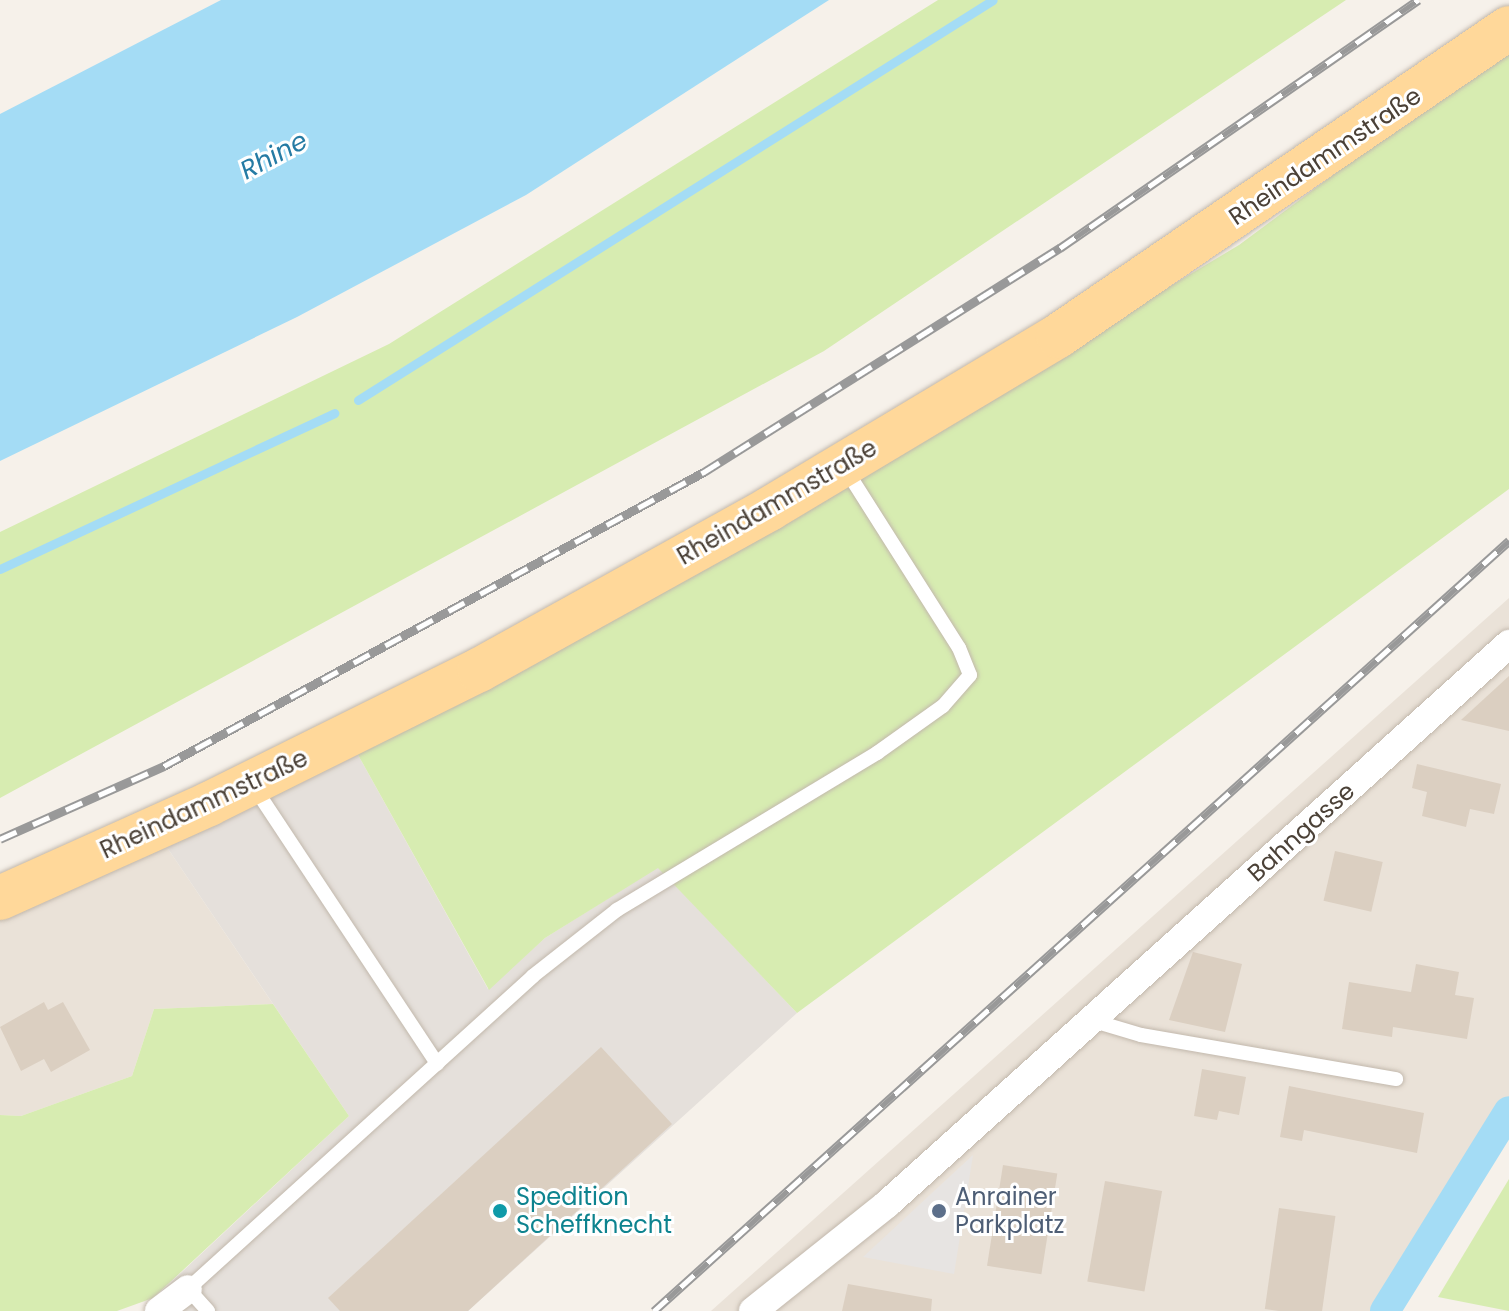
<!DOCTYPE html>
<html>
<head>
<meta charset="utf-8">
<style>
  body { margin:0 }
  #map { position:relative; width:1509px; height:1311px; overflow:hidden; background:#f6f1ea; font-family:Poppins,sans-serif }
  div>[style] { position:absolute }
  .residential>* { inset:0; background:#eae2d8 }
  .industrial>* { inset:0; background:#e5e0db }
  .green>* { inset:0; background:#d7ecb1 }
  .parking>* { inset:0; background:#e7e4e2 }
  .water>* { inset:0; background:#a4dcf5 }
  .stream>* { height:9px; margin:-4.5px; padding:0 4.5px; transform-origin:4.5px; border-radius:4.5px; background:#a4dcf5 }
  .canal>* { height:30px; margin:-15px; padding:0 15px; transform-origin:15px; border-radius:15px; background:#a4dcf5 }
  .building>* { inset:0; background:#dbcfc1; transform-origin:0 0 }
  .roads { filter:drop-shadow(0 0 2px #c2b8ac) drop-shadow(0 0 2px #c2b8ac) }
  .service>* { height:14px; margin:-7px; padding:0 7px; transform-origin:7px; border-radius:7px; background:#fff }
  .minor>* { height:28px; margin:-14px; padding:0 14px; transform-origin:14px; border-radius:14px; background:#fff }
  .primary>* { height:44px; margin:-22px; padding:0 22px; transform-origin:22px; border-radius:22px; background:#ffd89a }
  .rail>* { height:9px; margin-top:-4.5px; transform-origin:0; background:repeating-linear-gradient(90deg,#fff 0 18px,#999 0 36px); box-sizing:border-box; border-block:2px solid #999 }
  .dots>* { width:22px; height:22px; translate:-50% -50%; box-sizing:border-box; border:4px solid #fff; border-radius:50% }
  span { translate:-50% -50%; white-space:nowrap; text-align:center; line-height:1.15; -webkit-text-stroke:6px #fff; paint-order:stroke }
  .street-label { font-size:24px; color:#4b4137 }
  .culture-label { font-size:24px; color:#0d838f }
  .left { translate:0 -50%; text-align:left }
  .service-label { font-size:24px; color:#4e5e75 }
  .water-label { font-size:26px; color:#257ba4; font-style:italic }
</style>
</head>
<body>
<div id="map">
  <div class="residential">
    <i style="clip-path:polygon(1509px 598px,1509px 1111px,1385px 1311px,711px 1311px)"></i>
    <i style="clip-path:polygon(162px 840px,273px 1004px,154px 1009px,132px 1076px,21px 1116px,0 1115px,0 913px)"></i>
  </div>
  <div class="industrial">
    <i style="clip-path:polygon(352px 744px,488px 989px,545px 938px,658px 867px,797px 1013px,468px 1311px,166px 1311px,154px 1298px,349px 1116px,162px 840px)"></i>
  </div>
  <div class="green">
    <i style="clip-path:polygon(938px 0,1346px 0,824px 351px,0 798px,0 532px,389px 344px)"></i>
    <i style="clip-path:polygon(1509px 44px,1509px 489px,797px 1013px,658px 868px,545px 938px,489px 990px,352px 744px,845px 481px,1239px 245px)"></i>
    <i style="clip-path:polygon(273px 1004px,349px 1116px,153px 1298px,117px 1311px,0 1311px,0 1115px,21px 1116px,132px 1076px,154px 1009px)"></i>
    <i style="clip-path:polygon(1509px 1179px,1509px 1311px,1438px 1297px)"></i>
  </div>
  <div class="parking">
    <i style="clip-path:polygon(973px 1155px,954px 1274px,863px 1257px,946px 1180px)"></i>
  </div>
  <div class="water">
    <i style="clip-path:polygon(221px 0,829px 0,526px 195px,297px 317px,0 461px,0 114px)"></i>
  </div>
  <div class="stream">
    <i style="left:358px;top:400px;width:750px;rotate:-32.21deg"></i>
    <i style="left:0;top:569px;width:369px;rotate:-25deg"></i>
  </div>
  <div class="canal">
    <i style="left:1385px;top:1311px;width:235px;rotate:-58.2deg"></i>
  </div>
  <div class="building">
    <i style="clip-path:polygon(1509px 676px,1509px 731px,1461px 720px)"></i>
    <i style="clip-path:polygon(1417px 764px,1501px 784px,1494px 814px,1470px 809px,1466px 827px,1422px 816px,1427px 792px,1412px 788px)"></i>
    <i style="left:1335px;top:851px;width:49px;height:51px;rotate:13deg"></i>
    <i style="clip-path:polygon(1193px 952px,1242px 964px,1225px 1032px,1169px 1020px)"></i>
    <i style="clip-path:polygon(1416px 964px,1459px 972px,1455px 995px,1474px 998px,1467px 1039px,1393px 1027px,1392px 1037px,1342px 1029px,1349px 982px,1411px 992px)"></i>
    <i style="clip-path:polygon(44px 1002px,48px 1010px,63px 1002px,90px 1050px,51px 1072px,44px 1059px,21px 1071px,0 1027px)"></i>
    <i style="clip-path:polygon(601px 1047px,672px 1124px,468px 1311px,340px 1311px,328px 1298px)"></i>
    <i style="clip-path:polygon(1202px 1069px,1246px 1077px,1239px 1115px,1219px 1111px,1217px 1120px,1194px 1116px)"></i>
    <i style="clip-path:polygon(1289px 1086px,1424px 1113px,1417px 1153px,1304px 1130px,1302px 1141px,1280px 1137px)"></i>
    <i style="left:1003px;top:1165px;width:55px;height:102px;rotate:9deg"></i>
    <i style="left:1105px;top:1181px;width:58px;height:102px;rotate:10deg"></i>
    <i style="left:1279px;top:1208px;width:57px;height:102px;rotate:8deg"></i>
    <i style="clip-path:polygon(848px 1284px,932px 1299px,931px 1311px,842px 1311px)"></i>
  </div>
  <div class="roads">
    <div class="service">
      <i style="left:254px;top:787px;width:332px;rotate:56.5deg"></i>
      <i style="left:1094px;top:1021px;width:49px;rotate:16.6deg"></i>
      <i style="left:1141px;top:1035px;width:259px;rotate:9.8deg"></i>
      <i style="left:208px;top:1311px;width:30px;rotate:-132deg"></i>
      <i style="left:188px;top:1289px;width:466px;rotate:-42.2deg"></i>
      <i style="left:533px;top:976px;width:107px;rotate:-38.2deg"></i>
      <i style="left:617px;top:910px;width:304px;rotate:-31.1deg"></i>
      <i style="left:877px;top:753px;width:81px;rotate:-35.5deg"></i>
      <i style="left:943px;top:706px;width:41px;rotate:-48.9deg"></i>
      <i style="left:970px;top:675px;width:29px;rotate:-112deg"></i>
      <i style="left:959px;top:648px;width:214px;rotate:-122.4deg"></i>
    </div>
    <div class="minor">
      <i style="left:159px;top:1311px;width:36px;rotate:-37deg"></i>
      <i style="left:753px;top:1311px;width:171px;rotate:-38.6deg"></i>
      <i style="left:887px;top:1204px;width:837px;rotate:-42deg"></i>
    </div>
    <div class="primary">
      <i style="left:0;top:898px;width:229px;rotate:-24.2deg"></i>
      <i style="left:209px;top:804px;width:301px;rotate:-26.4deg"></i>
      <i style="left:479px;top:670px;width:332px;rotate:-29deg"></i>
      <i style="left:769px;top:509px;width:337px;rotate:-30.9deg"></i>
      <i style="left:1058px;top:336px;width:546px;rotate:-34.33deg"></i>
    </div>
  </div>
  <div class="rail">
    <i style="left:0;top:839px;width:180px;rotate:-24deg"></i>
    <i style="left:164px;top:766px;width:615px;rotate:-28.57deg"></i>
    <i style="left:704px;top:472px;width:421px;rotate:-32.2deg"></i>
    <i style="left:1060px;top:248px;width:436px;rotate:-34.7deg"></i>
    <i style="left:654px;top:1311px;width:1151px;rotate:-42.01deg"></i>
  </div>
  <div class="dots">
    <i style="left:500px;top:1211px;background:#0f9aa8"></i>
    <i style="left:939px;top:1211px;background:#5c6f8a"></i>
  </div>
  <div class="street-label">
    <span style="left:1325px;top:156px;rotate:-34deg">Rheindammstraße</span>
    <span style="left:777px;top:502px;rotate:-30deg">Rheindammstraße</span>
    <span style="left:204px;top:804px;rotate:-25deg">Rheindammstraße</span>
    <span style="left:1301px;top:832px;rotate:-42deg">Bahngasse</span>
  </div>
  <div class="culture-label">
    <span class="left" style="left:516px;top:1211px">Spedition<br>Scheffknecht</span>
  </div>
  <div class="service-label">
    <span class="left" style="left:955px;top:1211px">Anrainer<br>Parkplatz</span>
  </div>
  <div class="water-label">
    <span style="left:274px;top:156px;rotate:-28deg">Rhine</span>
  </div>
</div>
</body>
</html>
